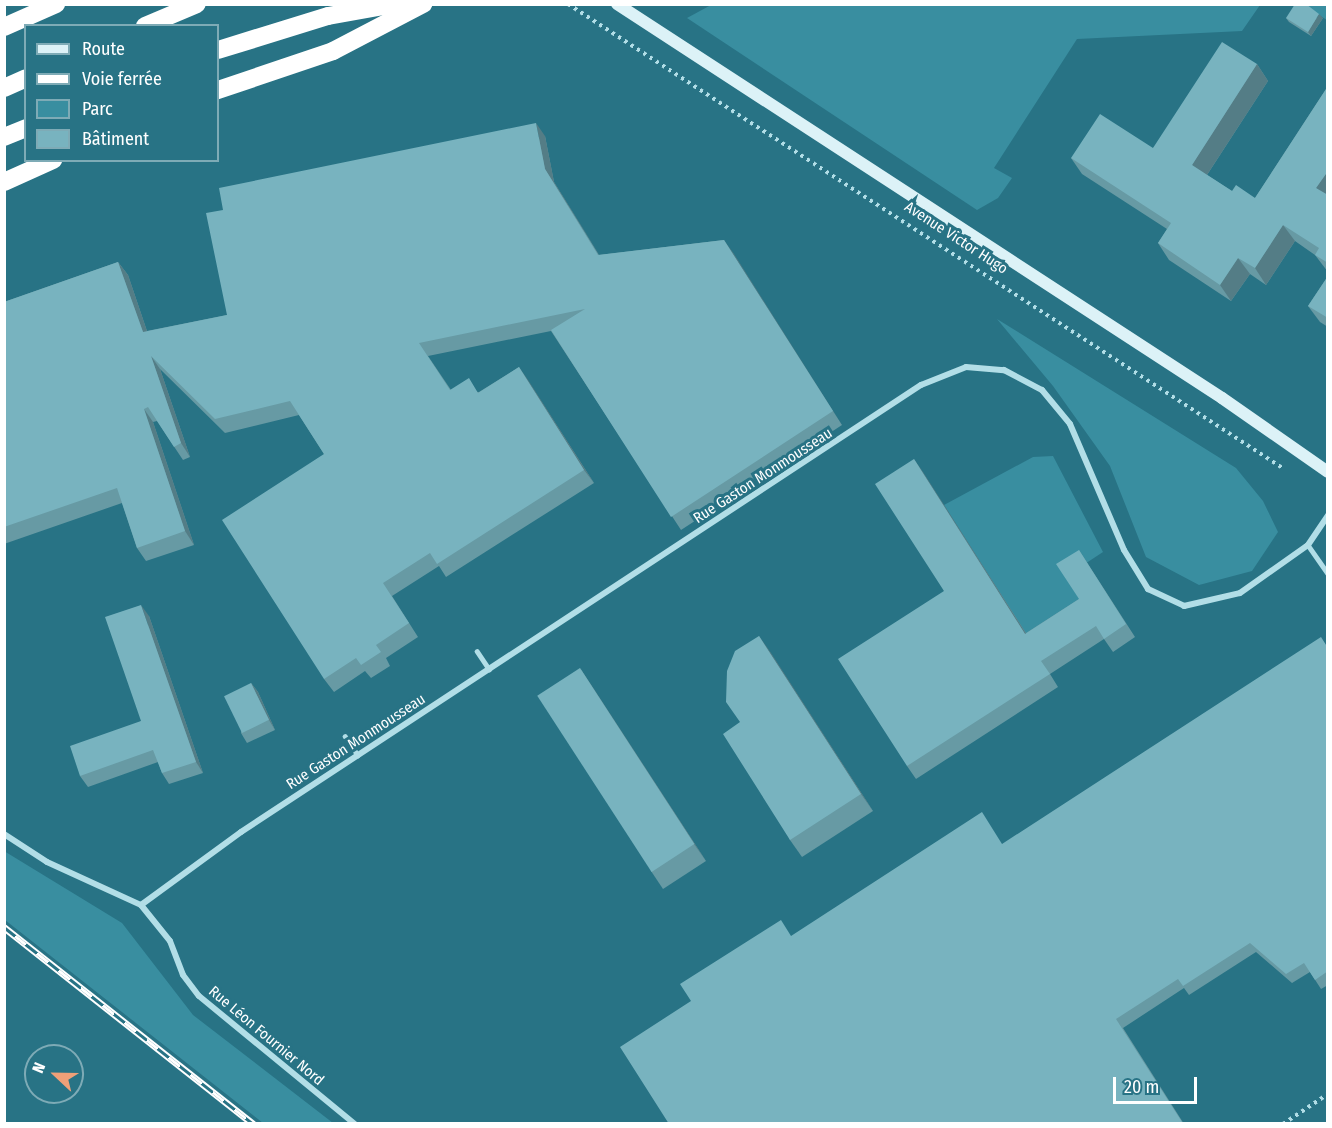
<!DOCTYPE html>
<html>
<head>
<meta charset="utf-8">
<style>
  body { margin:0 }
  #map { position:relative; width:1332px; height:1128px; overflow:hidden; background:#287385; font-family:"Fira Sans Condensed",sans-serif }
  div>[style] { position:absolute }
  .green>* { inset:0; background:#398ea0 }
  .path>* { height:4px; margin-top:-2px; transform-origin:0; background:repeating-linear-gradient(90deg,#b2dee7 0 3px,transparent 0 7.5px) }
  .lane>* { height:4.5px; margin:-2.25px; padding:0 2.25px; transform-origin:2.25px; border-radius:2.25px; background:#b2dee7 }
  .street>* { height:6px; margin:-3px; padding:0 3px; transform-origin:3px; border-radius:3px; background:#b2dee7 }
  .secondary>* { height:12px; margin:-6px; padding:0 6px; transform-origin:6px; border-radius:6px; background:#dcf2f7 }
  .highway>* { height:18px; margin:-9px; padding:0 9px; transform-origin:9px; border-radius:9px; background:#fff }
  .rail>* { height:7px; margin-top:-3.5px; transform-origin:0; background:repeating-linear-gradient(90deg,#287385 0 14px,#fff 0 28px); box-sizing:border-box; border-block:2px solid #fff }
  .wall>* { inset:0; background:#679aa4 }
  .shaded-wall>* { inset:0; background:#547d86 }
  .building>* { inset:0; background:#78b3bf; transform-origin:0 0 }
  span { translate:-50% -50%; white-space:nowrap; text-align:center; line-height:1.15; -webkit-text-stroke:6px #287385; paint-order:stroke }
  .street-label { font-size:15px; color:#fff }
  .frame { position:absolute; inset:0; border:6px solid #fff; pointer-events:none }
  .legend { position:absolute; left:24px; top:24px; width:195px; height:138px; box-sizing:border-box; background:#287385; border:2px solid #7eabb6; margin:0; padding:8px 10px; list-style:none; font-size:18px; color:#fff }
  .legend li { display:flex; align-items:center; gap:12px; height:30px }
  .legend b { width:30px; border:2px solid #7eabb6 }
  .north { position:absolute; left:24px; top:1044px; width:60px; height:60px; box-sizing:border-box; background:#287385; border:2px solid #7eabb6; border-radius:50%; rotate:292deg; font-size:16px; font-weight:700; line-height:24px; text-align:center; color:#fff }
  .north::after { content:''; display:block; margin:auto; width:21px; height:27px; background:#efa078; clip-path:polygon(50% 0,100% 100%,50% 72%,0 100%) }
  .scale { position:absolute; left:1113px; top:1077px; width:84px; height:27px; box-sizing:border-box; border:3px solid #fff; border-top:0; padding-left:8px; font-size:18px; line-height:21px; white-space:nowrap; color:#fff; -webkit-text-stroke:4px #287385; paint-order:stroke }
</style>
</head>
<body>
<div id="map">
  <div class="green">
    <i style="clip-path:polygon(711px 5px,711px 4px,1260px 5px,1242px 31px,1077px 39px,994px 168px,1012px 178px,998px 198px,977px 210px,687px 18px)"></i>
    <i style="clip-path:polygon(1302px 5px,1327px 5px,1327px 20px)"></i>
    <i style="clip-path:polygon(997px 319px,1236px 468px,1263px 501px,1278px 532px,1252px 571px,1199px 585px,1146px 557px,1110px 466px,1053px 386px)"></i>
    <i style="clip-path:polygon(1053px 456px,1103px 552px,1065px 577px,1088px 612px,1034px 646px,944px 505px,1033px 457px)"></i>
    <i style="clip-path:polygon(4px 851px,122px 923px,193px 1015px,333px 1123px,263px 1123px,5px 920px)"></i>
  </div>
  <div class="path">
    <i style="left:568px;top:4px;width:854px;rotate:33deg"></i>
    <i style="left:1283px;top:1124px;width:54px;rotate:-33.7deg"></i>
  </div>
  <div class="lane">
    <i style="left:1308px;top:545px;width:35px;rotate:55deg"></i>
    <i style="left:477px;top:651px;width:22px;rotate:56deg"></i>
    <i style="left:345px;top:736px;width:23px;rotate:56deg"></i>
  </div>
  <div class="street">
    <i style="left:4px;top:834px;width:51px;rotate:33.1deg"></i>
    <i style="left:47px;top:862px;width:103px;rotate:24.6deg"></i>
    <i style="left:141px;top:905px;width:46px;rotate:51.1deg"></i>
    <i style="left:170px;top:941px;width:36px;rotate:69deg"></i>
    <i style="left:183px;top:975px;width:26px;rotate:53deg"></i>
    <i style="left:199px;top:996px;width:202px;rotate:39.4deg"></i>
    <i style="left:141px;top:905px;width:124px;rotate:-36.1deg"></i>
    <i style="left:241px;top:832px;width:814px;rotate:-33.32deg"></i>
    <i style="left:921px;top:385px;width:48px;rotate:-21.8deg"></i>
    <i style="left:966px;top:367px;width:38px;rotate:5deg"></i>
    <i style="left:1004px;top:370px;width:43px;rotate:27.8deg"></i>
    <i style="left:1042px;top:390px;width:44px;rotate:50.5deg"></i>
    <i style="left:1070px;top:424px;width:137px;rotate:66.8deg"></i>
    <i style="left:1124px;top:550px;width:46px;rotate:58.4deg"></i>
    <i style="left:1148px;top:589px;width:40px;rotate:25deg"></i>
    <i style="left:1184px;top:606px;width:57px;rotate:-13.1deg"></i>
    <i style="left:1240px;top:593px;width:83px;rotate:-35.2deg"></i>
    <i style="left:1308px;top:545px;width:36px;rotate:-56deg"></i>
  </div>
  <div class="secondary">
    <i style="left:617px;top:4px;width:722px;rotate:33.07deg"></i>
    <i style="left:1222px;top:398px;width:129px;rotate:34.9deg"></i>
  </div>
  <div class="highway">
    <i style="left:145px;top:26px;width:56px;rotate:-22.9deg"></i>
    <i style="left:4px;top:27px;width:57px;rotate:-23.9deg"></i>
    <i style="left:218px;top:50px;width:115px;rotate:-17.2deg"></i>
    <i style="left:328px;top:16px;width:68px;rotate:-10.2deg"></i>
    <i style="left:4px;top:88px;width:24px;rotate:-24deg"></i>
    <i style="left:218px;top:90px;width:121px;rotate:-18.7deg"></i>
    <i style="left:333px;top:51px;width:102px;rotate:-27.6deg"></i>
    <i style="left:4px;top:137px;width:24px;rotate:-22deg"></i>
    <i style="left:4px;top:182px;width:54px;rotate:-24.2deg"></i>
  </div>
  <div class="rail">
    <i style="left:4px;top:927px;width:318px;rotate:38.3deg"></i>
  </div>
  <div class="wall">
    <i style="clip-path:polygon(1286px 18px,1323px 18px,1311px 36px,1289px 22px)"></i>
    <i style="clip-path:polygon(1257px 64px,1268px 81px,1207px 175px,1232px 191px,1255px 198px,1328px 86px,1328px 272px,1315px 255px,1295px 241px,1266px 285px,1250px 274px,1231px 301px,1169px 260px,1158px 243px,1167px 229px,1082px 174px,1071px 158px,1153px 148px)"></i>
    <i style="clip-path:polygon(545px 136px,554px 182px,599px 255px,724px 240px,842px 425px,681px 530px,551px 331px,428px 356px,451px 390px,479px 392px,519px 367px,594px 483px,446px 577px,439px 566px,392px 596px,418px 637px,386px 658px,390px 666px,371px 678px,365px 671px,334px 692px,324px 679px,324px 454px,299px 415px,225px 433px,160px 369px,190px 457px,183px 460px,157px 421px,153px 422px,194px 545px,146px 561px,137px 548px,122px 503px,4px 544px,4px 302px,118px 262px,128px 275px,147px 331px,227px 315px,223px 210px)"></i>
    <i style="clip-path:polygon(1328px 276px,1328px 327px,1320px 322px,1308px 306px)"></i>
    <i style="clip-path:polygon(914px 459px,1026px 633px,1079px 599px,1079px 550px,1135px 637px,1113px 652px,1104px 639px,1050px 674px,1058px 687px,916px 779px,907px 766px,944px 591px)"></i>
    <i style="clip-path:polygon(149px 616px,203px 773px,169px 784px,162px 773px,158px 762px,88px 787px,80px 776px,141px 721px)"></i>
    <i style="clip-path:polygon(759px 636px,873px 811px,802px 857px,790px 840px,740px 722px)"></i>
    <i style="clip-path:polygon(1328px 647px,1328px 985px,1321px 989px,1310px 972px,1292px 983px,1256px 952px,1189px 995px,1184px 988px,1123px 1028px,1184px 1124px,669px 1124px,1003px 844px)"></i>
    <i style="clip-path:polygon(580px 668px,706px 861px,663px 889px,651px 871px)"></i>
    <i style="clip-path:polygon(251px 683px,258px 692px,275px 730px,247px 743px,241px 733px)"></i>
  </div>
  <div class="shaded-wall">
    <i style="clip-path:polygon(1319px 14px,1323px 18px,1311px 36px,1308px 32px)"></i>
    <i style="clip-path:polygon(1257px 64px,1268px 81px,1203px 181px,1192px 165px)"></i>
    <i style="clip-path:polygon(536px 123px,545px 136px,554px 182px,608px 268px,545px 169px)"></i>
    <i style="clip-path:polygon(1328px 171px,1328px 204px,1316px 188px)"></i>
    <i style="clip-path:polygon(1283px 225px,1295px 241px,1266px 285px,1255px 268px)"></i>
    <i style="clip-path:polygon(724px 240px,734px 254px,842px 425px,833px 411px)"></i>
    <i style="clip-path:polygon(1238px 258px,1250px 274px,1231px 301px,1220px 285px)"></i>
    <i style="clip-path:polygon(118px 262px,128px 275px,152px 346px,143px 332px)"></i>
    <i style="clip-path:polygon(151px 356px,160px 369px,190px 457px,181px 443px)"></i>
    <i style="clip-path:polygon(519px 367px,528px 380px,594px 483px,584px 470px)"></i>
    <i style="clip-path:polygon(144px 409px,153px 422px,194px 545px,185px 531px)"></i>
    <i style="clip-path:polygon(914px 459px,923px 472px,1034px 646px,1025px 634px)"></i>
    <i style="clip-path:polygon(141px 605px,149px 616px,203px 773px,196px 762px)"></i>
    <i style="clip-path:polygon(759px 636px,771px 653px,873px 811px,861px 794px)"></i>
    <i style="clip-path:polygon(580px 668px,592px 686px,706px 861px,694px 844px)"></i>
    <i style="clip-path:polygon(251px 683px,258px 692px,275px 730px,269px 720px)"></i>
  </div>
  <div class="building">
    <i style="clip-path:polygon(1295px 4px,1306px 4px,1319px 14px,1308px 32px,1286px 18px)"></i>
    <i style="clip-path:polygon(1222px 42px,1257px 64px,1192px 165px,1232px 191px,1236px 185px,1255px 198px,1328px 86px,1328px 171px,1316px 188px,1328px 195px,1328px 263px,1315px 255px,1319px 248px,1283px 225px,1255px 268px,1238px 258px,1220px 285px,1158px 243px,1171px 223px,1071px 158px,1100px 114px,1153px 148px)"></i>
    <i style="clip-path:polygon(536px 123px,545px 169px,598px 255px,724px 240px,833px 411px,671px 517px,551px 330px,585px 309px,419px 343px,450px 390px,469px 378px,478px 393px,519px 367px,584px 470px,437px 564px,430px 553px,383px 583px,409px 623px,376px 645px,381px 652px,361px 665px,356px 658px,324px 679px,222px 520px,324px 454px,290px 401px,215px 419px,151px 356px,181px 443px,174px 447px,148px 407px,144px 409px,185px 531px,137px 548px,117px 488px,4px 527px,4px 302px,118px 262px,143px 332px,227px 315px,206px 213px,223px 210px,219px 188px)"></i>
    <i style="clip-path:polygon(1328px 276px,1328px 318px,1308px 306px)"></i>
    <i style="clip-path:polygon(914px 459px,1025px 634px,1079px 599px,1056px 564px,1079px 550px,1126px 624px,1104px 639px,1096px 626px,1041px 661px,1050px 674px,907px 766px,838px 659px,944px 591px,875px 484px)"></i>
    <i style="clip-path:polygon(141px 605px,196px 762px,162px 773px,153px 750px,80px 776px,70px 746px,141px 721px,105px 617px)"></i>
    <i style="clip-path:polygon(759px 636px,861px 794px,790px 840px,723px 734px,740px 722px,726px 702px,727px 671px,735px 651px)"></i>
    <i style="clip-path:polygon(1321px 637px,1328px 648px,1328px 971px,1315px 980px,1304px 963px,1286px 974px,1250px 943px,1183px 986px,1178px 979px,1116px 1019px,1182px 1122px,1179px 1124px,669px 1124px,620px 1047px,691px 1001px,680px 984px,781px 920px,791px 936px,982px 812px,1002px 844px)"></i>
    <i style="left:580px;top:668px;width:210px;height:51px;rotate:57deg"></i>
    <i style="left:251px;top:683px;width:41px;height:30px;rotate:64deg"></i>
  </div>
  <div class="street-label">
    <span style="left:956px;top:238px;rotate:33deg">Avenue Victor Hugo</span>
    <span style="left:763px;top:476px;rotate:-33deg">Rue Gaston Monmousseau</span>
    <span style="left:356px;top:742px;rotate:-33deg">Rue Gaston Monmousseau</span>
    <span style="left:266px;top:1036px;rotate:40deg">Rue Léon Fournier Nord</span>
  </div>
  <div class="frame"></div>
  <ul class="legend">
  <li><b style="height:8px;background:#dcf2f7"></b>Route</li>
  <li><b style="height:8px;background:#fff"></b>Voie ferrée</li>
  <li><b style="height:16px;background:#398ea0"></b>Parc</li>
  <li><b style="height:16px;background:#78b3bf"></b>Bâtiment</li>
  </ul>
  <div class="north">N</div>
  <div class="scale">20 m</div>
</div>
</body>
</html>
